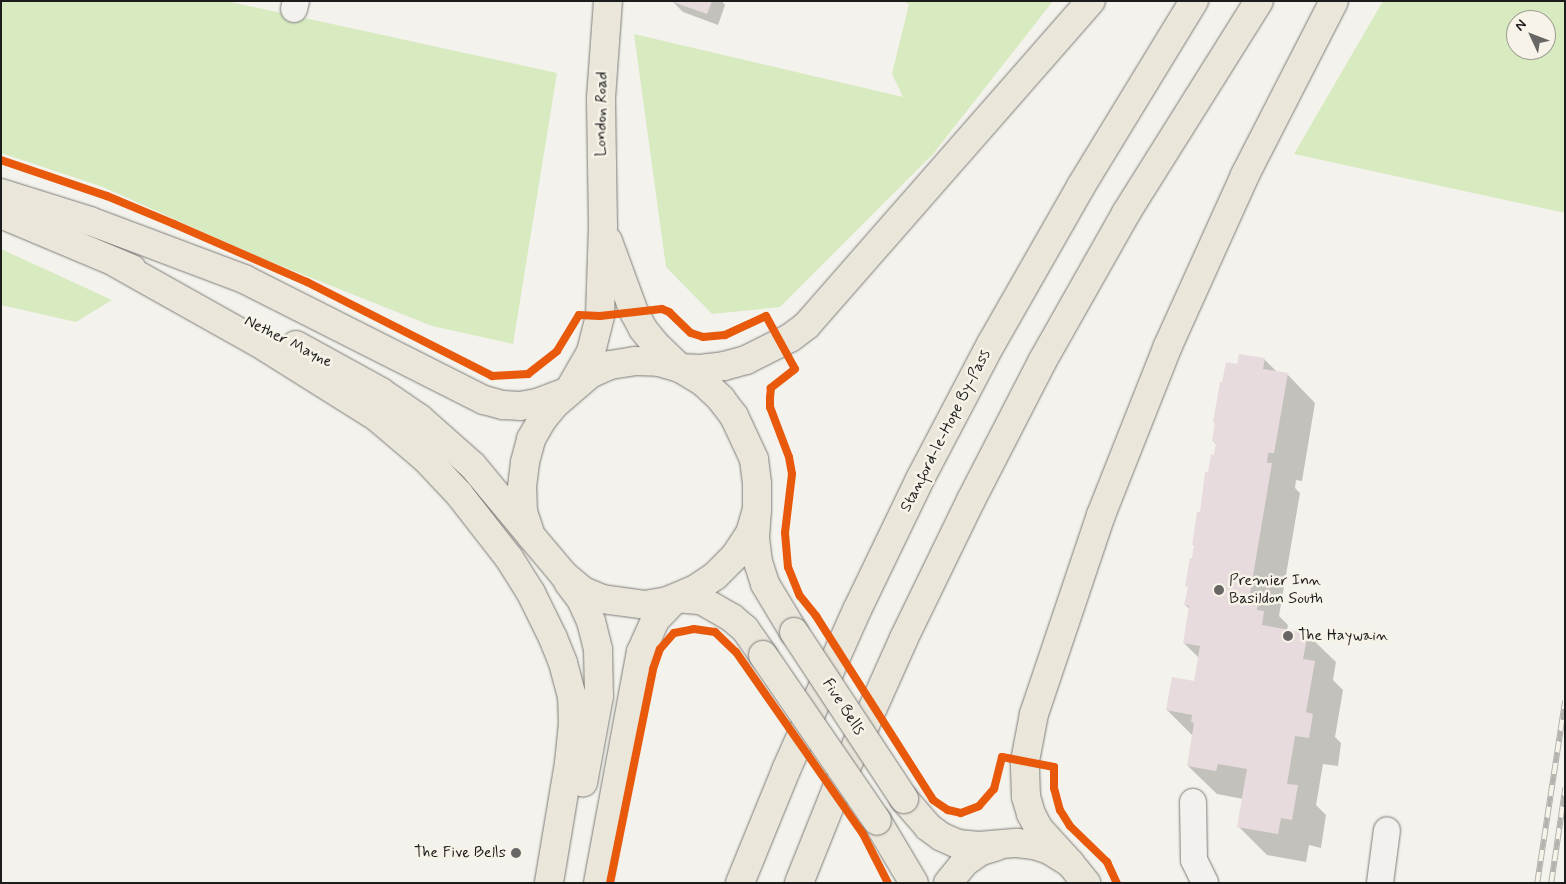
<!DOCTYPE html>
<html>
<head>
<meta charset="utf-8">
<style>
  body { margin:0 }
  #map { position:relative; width:1566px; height:884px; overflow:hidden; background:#f4f2ec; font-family:Mynerve,sans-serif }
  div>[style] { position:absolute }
  .green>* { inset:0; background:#d8eac0 }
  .shadow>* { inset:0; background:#0003 }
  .building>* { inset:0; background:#e7dbdd }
  .roads { filter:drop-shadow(0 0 1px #7d7c7a) drop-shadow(0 0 1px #7d7c7a) }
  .minor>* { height:26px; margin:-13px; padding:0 13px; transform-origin:13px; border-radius:13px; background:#f2f1ed }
  .major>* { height:28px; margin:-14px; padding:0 14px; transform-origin:14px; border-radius:14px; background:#ebe6da }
  .highway>* { height:28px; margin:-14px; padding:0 14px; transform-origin:14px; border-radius:14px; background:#ebe6da }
  .rail>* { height:5.5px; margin-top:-2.75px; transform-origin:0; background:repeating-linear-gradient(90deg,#f7f3e8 0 11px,#b4b3b0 0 22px); box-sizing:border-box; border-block:1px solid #b4b3b0 }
  .bridges { filter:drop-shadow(0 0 1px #7d7c7a) drop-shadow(0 0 1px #7d7c7a) }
  .major-bridge>* { height:28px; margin:-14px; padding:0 14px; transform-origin:14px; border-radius:14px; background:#ebe6da }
  .cycleway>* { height:8px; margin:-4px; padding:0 4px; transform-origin:4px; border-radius:4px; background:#e8590c }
  .dots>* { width:14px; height:14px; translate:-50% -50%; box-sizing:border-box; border:2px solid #f7f3e8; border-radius:50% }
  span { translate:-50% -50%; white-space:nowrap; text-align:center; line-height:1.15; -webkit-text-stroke:5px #f7f3e8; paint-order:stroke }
  .street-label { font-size:16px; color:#1c1c1c }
  .poi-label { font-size:16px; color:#1c1c1c }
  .left { translate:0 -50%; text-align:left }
  .right { translate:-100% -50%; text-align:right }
  .frame { position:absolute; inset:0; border:2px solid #1c1c1c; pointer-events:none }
  .north { position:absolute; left:1506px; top:10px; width:50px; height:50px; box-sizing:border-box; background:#f7f3e8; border:1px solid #9f9d96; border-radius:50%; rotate:313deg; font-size:14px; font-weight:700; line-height:20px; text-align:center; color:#1c1c1c }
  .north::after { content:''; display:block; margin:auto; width:18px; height:22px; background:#686765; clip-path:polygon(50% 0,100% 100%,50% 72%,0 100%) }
</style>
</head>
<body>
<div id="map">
  <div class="green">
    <i style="clip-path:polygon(1px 1px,226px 1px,557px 73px,513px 344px,432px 326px,259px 257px,103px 187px,1px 153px)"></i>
    <i style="clip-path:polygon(902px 1px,1053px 1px,933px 154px,780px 307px,712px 314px,666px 267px,634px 34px,903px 97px,892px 74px,909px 4px)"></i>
    <i style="clip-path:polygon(evenodd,1383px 1px,1565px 1px,1565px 213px,1294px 154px,1383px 1px,1516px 20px,1546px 20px,1546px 50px,1516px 50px,1516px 20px)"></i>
    <i style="clip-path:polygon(1px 249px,112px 300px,76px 322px,1px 305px)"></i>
  </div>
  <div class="shadow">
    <i style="clip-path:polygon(672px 1px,722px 1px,725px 5px,718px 25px,683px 12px)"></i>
    <i style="clip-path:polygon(1265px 360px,1278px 373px,1287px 374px,1315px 403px,1302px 481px,1296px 480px,1295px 488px,1300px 493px,1279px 616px,1288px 625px,1287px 630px,1307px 634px,1336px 662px,1333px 680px,1343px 690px,1335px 737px,1341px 743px,1338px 766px,1323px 764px,1316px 805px,1326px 815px,1321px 848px,1309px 845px,1306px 862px,1267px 855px,1238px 826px,1243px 799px,1217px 794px,1188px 766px,1193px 736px,1167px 710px,1195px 683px,1199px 658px,1184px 643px,1190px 609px,1185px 605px,1189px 588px,1187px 586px,1195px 547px,1193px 544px,1217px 445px,1213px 441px,1216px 424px,1214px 422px,1238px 365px)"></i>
  </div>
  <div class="building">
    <i style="clip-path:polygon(670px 1px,712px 1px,707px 14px)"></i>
    <i style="clip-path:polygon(1239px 354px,1265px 358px,1263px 369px,1288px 373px,1274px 453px,1268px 453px,1267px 463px,1272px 463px,1250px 594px,1260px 596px,1257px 610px,1264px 611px,1262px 625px,1308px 633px,1303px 659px,1315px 661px,1306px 712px,1313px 714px,1309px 738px,1295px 736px,1287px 784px,1298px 785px,1292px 820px,1281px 818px,1278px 834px,1237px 827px,1247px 769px,1218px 764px,1216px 771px,1187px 766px,1194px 723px,1191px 722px,1192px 715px,1166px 710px,1172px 677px,1194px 681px,1200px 646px,1183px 643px,1189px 606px,1184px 605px,1188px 587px,1185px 586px,1190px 558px,1192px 558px,1194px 545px,1192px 545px,1197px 512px,1200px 512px,1205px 472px,1208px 472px,1211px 454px,1214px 455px,1216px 443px,1212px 441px,1215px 422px,1213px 422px,1220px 382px,1222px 382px,1226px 362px,1237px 364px)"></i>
  </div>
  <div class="roads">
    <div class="minor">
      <i style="left:294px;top:9px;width:8px;rotate:-76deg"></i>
      <i style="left:1193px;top:802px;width:58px;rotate:89deg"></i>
      <i style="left:1194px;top:860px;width:25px;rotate:64deg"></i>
      <i style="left:1380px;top:883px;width:53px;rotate:-82.5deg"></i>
    </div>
    <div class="major">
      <i style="left:1px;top:193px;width:93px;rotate:17.5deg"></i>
      <i style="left:90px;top:221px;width:165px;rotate:20.6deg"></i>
      <i style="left:244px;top:279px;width:269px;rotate:26.8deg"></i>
      <i style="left:484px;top:400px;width:20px;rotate:15deg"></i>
      <i style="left:503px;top:405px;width:17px;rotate:3deg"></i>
      <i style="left:520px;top:406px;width:17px;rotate:-10deg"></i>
      <i style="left:537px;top:403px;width:30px;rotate:-21deg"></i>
      <i style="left:1px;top:214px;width:142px;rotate:22.8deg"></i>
      <i style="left:608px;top:241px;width:76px;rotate:69.9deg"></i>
      <i style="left:634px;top:312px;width:19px;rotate:62deg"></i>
      <i style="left:643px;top:329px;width:19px;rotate:51deg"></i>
      <i style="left:655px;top:344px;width:35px;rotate:44deg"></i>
      <i style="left:116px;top:263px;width:162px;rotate:29.3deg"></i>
      <i style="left:257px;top:342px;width:143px;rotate:32.1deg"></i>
      <i style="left:378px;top:418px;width:63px;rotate:40.5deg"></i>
      <i style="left:426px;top:459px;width:48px;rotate:46.7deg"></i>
      <i style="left:459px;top:494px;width:81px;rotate:52deg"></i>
      <i style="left:509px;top:558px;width:41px;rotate:57.8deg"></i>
      <i style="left:531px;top:593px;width:50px;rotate:63.9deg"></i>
      <i style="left:553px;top:638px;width:27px;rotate:68deg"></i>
      <i style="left:563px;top:663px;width:34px;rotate:75deg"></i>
      <i style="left:572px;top:696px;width:27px;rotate:88deg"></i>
      <i style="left:573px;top:723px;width:40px;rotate:95.7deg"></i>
      <i style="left:569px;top:763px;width:122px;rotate:99.5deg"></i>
      <i style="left:296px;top:345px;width:97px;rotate:28.9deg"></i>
      <i style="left:381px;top:392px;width:46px;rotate:34.4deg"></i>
      <i style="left:419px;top:418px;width:72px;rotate:41.6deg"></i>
      <i style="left:473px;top:466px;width:85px;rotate:50.3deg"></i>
      <i style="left:572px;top:385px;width:38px;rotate:-60deg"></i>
      <i style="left:591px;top:352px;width:37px;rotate:-76deg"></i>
      <i style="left:600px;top:316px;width:89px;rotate:-88.1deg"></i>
      <i style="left:603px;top:227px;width:129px;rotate:-90.9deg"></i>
      <i style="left:601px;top:98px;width:97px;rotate:-85.9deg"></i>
      <i style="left:757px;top:509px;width:25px;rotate:106deg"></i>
      <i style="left:750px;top:533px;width:27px;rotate:123deg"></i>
      <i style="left:735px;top:556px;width:28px;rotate:135deg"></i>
      <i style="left:715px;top:576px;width:23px;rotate:146deg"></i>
      <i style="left:696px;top:589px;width:30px;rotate:157deg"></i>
      <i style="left:668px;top:601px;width:22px;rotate:170deg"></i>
      <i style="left:646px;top:605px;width:44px;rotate:-172.2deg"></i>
      <i style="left:602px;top:599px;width:21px;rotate:-157deg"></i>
      <i style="left:583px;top:591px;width:25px;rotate:-140deg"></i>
      <i style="left:564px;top:575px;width:51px;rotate:-130.2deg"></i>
      <i style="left:531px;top:536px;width:25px;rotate:-108deg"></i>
      <i style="left:523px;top:512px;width:25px;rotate:-92deg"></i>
      <i style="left:522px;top:487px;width:25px;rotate:-83deg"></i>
      <i style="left:525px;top:462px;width:24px;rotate:-75deg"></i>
      <i style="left:531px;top:439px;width:22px;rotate:-60deg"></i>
      <i style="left:542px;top:420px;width:21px;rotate:-51deg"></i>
      <i style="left:555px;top:404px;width:46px;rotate:-40.6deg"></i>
      <i style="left:590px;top:374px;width:22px;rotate:-24deg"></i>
      <i style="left:610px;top:365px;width:25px;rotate:-9deg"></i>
      <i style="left:635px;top:361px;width:24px;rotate:2deg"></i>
      <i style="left:659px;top:362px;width:22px;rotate:16deg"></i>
      <i style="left:680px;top:368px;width:26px;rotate:31deg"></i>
      <i style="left:702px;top:381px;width:26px;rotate:43deg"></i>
      <i style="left:721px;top:399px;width:21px;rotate:53deg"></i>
      <i style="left:734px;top:416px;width:47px;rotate:65.1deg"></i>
      <i style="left:754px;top:459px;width:25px;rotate:83deg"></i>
      <i style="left:757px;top:484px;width:25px;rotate:90deg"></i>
      <i style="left:757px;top:509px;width:29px;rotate:94deg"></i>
      <i style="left:755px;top:538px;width:24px;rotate:83deg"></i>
      <i style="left:758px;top:562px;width:23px;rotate:72deg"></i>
      <i style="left:765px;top:584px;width:56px;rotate:58.9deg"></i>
      <i style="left:568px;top:582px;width:21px;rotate:53deg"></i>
      <i style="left:581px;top:599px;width:24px;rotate:66deg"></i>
      <i style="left:591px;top:621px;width:29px;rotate:76deg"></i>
      <i style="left:598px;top:649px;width:47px;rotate:88.8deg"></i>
      <i style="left:599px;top:696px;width:88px;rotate:100.4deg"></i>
      <i style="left:676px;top:598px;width:25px;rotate:5deg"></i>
      <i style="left:701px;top:600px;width:36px;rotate:30deg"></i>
      <i style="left:732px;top:618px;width:17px;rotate:40deg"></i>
      <i style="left:745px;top:629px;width:32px;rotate:55deg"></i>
      <i style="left:904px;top:799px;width:37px;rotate:49deg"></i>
      <i style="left:928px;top:827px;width:17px;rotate:36deg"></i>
      <i style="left:942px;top:837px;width:17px;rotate:24deg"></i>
      <i style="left:958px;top:844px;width:21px;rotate:5deg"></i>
      <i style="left:979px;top:846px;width:38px;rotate:-5deg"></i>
      <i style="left:1017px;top:843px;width:17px;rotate:7deg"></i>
      <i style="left:1034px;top:845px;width:16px;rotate:18deg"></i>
      <i style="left:1049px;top:850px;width:25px;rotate:32deg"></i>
      <i style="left:1070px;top:863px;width:26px;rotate:51deg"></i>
      <i style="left:877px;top:821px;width:72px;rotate:59.2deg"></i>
      <i style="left:598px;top:883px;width:235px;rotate:-79.5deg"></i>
      <i style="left:641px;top:652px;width:36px;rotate:-66deg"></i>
      <i style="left:656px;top:619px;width:29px;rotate:-46deg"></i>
      <i style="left:948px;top:883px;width:27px;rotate:-51deg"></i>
      <i style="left:965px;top:862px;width:19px;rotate:-35deg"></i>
      <i style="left:981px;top:851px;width:17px;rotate:-17deg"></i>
    </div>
    <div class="highway">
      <i style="left:680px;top:368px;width:20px;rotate:3deg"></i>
      <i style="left:700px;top:369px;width:24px;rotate:-7deg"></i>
      <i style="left:724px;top:366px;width:23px;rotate:-15deg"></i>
      <i style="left:746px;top:360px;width:49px;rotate:-26.6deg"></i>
      <i style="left:790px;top:338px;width:21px;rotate:-37deg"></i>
      <i style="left:807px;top:325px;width:431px;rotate:-48.8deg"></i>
      <i style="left:1070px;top:863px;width:46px;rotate:-132.4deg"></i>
      <i style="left:1039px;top:829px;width:17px;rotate:-118deg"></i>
      <i style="left:1031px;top:814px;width:18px;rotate:-106deg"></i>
      <i style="left:1026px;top:797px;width:36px;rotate:-92deg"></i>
      <i style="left:1025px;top:761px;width:48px;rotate:-79.2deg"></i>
      <i style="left:1034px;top:714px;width:210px;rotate:-71.4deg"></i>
      <i style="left:1101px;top:515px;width:180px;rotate:-68.4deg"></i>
      <i style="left:1167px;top:348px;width:190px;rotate:-65.7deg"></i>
      <i style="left:1245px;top:175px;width:195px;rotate:-62.9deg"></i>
      <i style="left:740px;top:883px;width:122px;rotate:-67.8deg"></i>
      <i style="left:786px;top:770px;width:175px;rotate:-66.1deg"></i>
      <i style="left:857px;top:610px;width:145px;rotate:-64.3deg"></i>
      <i style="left:920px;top:479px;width:153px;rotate:-62.3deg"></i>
      <i style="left:991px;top:344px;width:182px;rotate:-60.3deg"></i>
      <i style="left:1081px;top:186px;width:217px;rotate:-58.6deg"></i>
      <i style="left:799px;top:883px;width:102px;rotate:-68.2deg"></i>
      <i style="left:837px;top:788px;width:164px;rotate:-65.9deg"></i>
      <i style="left:904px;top:638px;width:153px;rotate:-64.1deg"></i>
      <i style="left:971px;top:500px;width:157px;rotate:-62.8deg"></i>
      <i style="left:1043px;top:360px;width:169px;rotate:-60.5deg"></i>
      <i style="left:1126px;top:213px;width:250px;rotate:-57.9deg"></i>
    </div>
  </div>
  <div class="rail">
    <i style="left:1537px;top:883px;width:184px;rotate:-81.3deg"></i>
    <i style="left:1551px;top:883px;width:96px;rotate:-81.6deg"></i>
  </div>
  <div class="bridges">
    <div class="major-bridge">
      <i style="left:794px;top:632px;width:200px;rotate:56.6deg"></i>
      <i style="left:763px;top:655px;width:201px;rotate:55.5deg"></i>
    </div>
  </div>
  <div class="cycleway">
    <i style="left:1px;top:160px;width:112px;rotate:18.8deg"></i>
    <i style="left:107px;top:196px;width:73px;rotate:22.7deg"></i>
    <i style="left:174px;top:224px;width:145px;rotate:23.6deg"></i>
    <i style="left:307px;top:282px;width:208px;rotate:26.9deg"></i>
    <i style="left:492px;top:376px;width:36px;rotate:-3deg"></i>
    <i style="left:528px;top:374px;width:37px;rotate:-38deg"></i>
    <i style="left:557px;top:351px;width:42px;rotate:-58.6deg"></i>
    <i style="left:579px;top:315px;width:21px;rotate:3deg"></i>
    <i style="left:600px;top:316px;width:62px;rotate:-6.4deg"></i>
    <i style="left:662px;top:309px;width:8px;rotate:23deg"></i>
    <i style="left:669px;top:312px;width:30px;rotate:44deg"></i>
    <i style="left:691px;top:333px;width:13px;rotate:18deg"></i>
    <i style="left:703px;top:337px;width:22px;rotate:-5deg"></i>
    <i style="left:725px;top:335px;width:45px;rotate:-24.9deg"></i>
    <i style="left:766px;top:316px;width:60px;rotate:61.3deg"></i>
    <i style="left:795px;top:369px;width:31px;rotate:142deg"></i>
    <i style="left:771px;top:388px;width:10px;rotate:96deg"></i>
    <i style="left:770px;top:398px;width:9px;rotate:90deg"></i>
    <i style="left:770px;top:407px;width:53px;rotate:69.2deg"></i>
    <i style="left:789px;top:457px;width:17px;rotate:80deg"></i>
    <i style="left:792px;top:474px;width:59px;rotate:96.8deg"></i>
    <i style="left:785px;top:533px;width:34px;rotate:85deg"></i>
    <i style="left:788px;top:567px;width:31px;rotate:68deg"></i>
    <i style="left:800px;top:596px;width:26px;rotate:51deg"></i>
    <i style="left:816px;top:616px;width:218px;rotate:57.5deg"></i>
    <i style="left:933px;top:800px;width:18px;rotate:34deg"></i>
    <i style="left:948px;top:810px;width:13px;rotate:13deg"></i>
    <i style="left:961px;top:813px;width:19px;rotate:-21deg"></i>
    <i style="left:979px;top:806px;width:23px;rotate:-49deg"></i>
    <i style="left:994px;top:789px;width:33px;rotate:-76deg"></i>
    <i style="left:1002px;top:757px;width:53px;rotate:10.9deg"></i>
    <i style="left:1054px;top:767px;width:21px;rotate:90deg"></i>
    <i style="left:1054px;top:788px;width:23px;rotate:75deg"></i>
    <i style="left:1060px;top:810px;width:19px;rotate:58deg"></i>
    <i style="left:1070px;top:826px;width:52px;rotate:44.2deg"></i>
    <i style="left:1107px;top:862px;width:23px;rotate:65deg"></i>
    <i style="left:610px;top:883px;width:218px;rotate:-78.6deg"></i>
    <i style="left:653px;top:669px;width:21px;rotate:-71deg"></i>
    <i style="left:660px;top:649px;width:21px;rotate:-49deg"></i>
    <i style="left:674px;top:633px;width:20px;rotate:-11deg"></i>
    <i style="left:694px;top:629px;width:21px;rotate:8deg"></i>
    <i style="left:715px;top:632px;width:29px;rotate:44deg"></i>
    <i style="left:736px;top:652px;width:222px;rotate:55.1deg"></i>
    <i style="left:863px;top:834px;width:55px;rotate:63deg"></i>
  </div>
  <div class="dots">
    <i style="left:1219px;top:590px;background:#686765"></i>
    <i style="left:1288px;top:636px;background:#686765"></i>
    <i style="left:516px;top:853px;background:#686765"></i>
  </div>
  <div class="street-label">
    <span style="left:602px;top:114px;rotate:-89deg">London Road</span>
    <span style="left:288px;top:342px;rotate:27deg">Nether Mayne</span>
    <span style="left:946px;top:431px;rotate:-63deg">Stanford-le-Hope By-Pass</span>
    <span style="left:843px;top:707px;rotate:57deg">Five Bells</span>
  </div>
  <div class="poi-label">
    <span class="left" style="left:1229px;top:590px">Premier Inn<br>Basildon South</span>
    <span class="left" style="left:1298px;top:636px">The Haywain</span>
    <span class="right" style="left:506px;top:853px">The Five Bells</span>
  </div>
  <div class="frame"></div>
  <div class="north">N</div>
</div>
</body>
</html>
